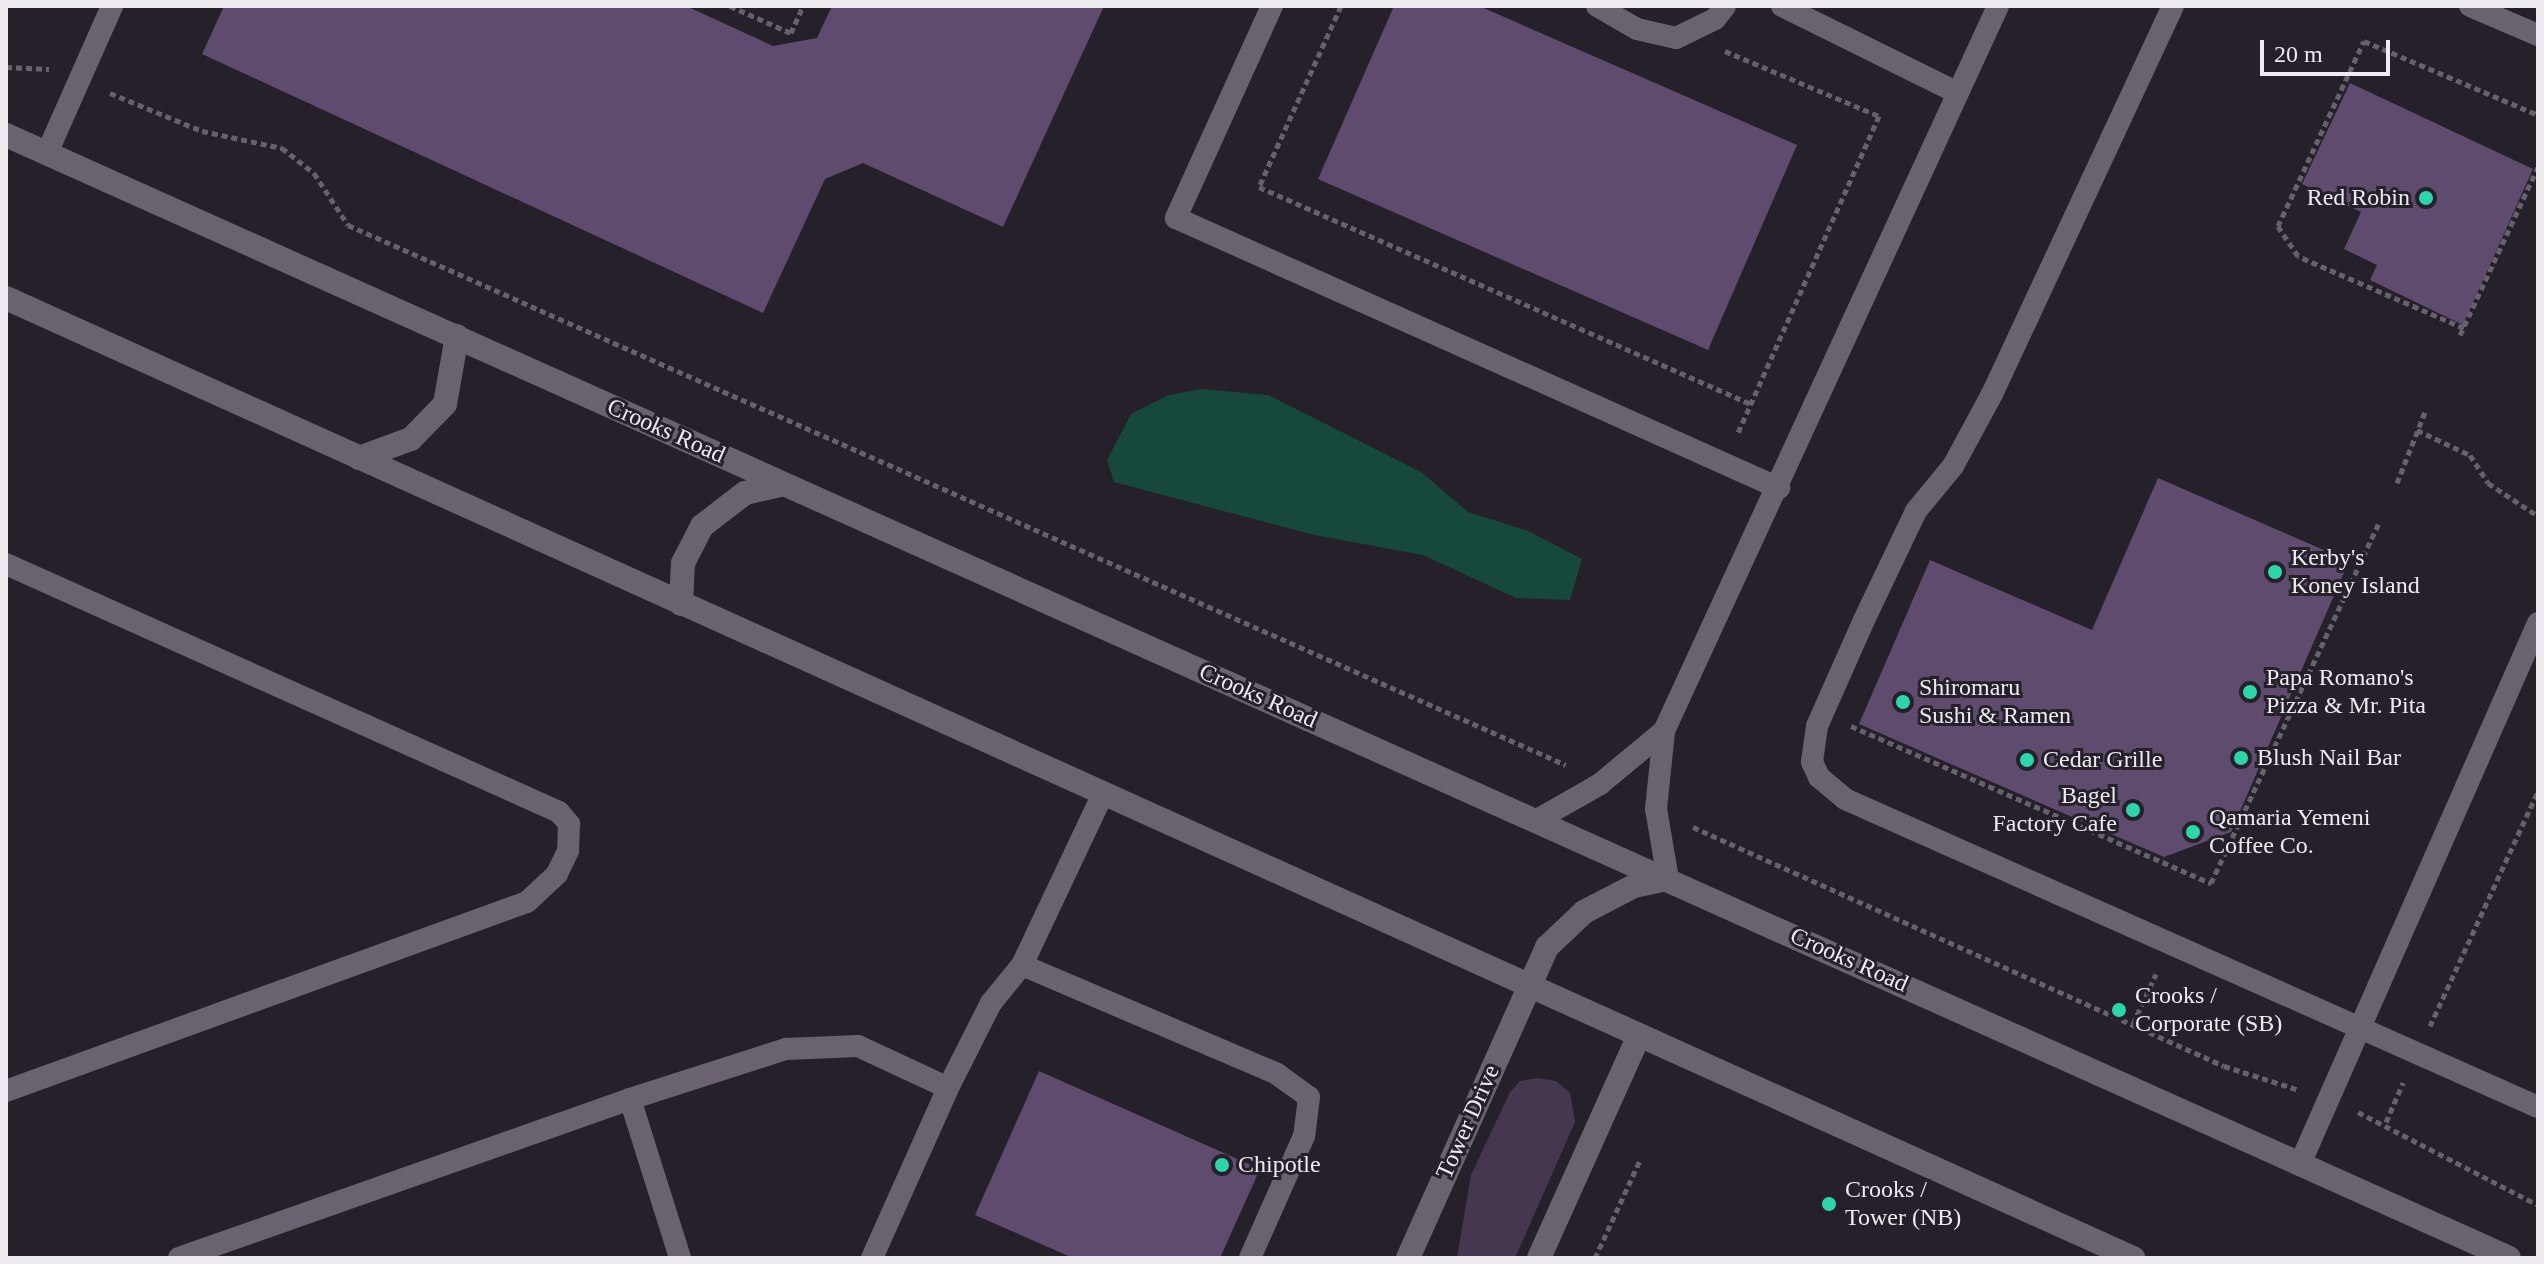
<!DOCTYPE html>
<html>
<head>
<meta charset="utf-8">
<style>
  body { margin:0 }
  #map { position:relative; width:2544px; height:1264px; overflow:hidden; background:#26202a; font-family:"Times New Roman",serif }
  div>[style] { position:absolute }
  .green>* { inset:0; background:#463751 }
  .water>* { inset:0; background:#16493b }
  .building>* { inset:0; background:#5e4b6d }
  .path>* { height:5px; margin-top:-2.5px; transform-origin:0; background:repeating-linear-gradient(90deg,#66616a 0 6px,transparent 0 10px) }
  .lane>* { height:22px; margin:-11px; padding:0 11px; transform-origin:11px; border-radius:11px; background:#6a636f }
  .secondary>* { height:24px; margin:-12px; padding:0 12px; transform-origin:12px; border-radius:12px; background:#6a636f }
  .dots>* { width:22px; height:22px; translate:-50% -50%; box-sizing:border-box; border:4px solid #26202a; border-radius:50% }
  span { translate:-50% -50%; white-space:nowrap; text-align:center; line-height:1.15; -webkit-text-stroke:6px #26202a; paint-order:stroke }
  .poi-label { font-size:24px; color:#edeaf0 }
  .right { translate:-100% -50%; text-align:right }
  .left { translate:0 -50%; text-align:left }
  .street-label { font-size:24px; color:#edeaf0 }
  .frame { position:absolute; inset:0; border:8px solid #edeaf0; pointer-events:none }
  .scale { position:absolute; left:2260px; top:40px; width:130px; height:36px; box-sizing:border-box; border:4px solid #edeaf0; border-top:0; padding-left:10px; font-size:24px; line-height:28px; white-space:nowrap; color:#edeaf0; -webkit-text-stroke:6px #26202a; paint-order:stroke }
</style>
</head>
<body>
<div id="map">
  <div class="green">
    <i style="clip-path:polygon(1537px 1078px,1556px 1081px,1570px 1093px,1575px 1122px,1515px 1258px,1457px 1258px,1471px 1175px,1510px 1092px,1520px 1081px)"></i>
  </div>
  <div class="water">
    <i style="clip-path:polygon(1201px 389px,1268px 395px,1421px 472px,1468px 512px,1528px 531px,1582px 559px,1570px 600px,1516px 598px,1423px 555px,1314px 535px,1114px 482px,1107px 460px,1131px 414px,1169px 395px)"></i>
  </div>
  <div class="building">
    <i style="clip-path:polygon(224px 6px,686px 6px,773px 46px,817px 38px,832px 6px,1104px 6px,1003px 227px,863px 163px,825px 179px,763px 313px,202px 54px)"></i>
    <i style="clip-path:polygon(1394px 6px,1479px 6px,1797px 145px,1708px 350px,1318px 179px)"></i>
    <i style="clip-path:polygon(2350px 83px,2533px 169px,2463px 325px,2370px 280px,2377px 265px,2344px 249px,2361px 212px,2302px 184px)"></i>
    <i style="clip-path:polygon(2158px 478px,2349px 561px,2231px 832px,2164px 857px,1859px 724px,1930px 560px,2092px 630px)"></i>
    <i style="clip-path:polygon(1039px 1071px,1260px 1169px,1220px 1258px,1073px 1258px,975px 1215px)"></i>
  </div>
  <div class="path">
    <i style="left:730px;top:6px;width:67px;rotate:23.9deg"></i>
    <i style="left:791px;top:33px;width:30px;rotate:-66deg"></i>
    <i style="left:1341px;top:6px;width:199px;rotate:114.4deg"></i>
    <i style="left:1259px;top:187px;width:538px;rotate:23.8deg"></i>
    <i style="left:1725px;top:51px;width:167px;rotate:22.9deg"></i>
    <i style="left:1879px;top:116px;width:347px;rotate:114deg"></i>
    <i style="left:6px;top:67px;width:43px;rotate:2.7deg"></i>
    <i style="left:110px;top:93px;width:100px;rotate:22.4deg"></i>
    <i style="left:202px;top:131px;width:82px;rotate:12deg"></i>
    <i style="left:282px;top:148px;width:41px;rotate:38deg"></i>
    <i style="left:314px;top:173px;width:62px;rotate:56.8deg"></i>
    <i style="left:348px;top:225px;width:1332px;rotate:23.91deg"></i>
    <i style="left:2464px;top:328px;width:181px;rotate:-156.6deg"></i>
    <i style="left:2298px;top:256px;width:36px;rotate:-124deg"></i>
    <i style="left:2278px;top:226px;width:204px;rotate:-65.1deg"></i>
    <i style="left:2364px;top:41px;width:189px;rotate:23deg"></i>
    <i style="left:2460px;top:335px;width:185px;rotate:-65.1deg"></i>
    <i style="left:2417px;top:430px;width:59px;rotate:25.3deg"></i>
    <i style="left:2470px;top:455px;width:33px;rotate:57deg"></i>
    <i style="left:2488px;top:483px;width:60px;rotate:33.4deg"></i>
    <i style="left:2397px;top:483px;width:76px;rotate:-68.5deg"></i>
    <i style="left:1851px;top:726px;width:393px;rotate:23.6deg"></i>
    <i style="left:2211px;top:883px;width:398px;rotate:-65deg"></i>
    <i style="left:1693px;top:827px;width:582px;rotate:24.23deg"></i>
    <i style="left:2224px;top:1066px;width:76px;rotate:17.7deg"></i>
    <i style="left:2133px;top:1024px;width:55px;rotate:-65.3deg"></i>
    <i style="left:2430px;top:1026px;width:259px;rotate:-65.3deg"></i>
    <i style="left:2358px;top:1112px;width:203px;rotate:27.3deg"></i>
    <i style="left:2386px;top:1122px;width:43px;rotate:-66.4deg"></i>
    <i style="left:1595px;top:1258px;width:108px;rotate:-65.3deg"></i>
  </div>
  <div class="lane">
    <i style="left:1272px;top:6px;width:233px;rotate:114.4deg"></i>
    <i style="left:1176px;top:218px;width:661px;rotate:24.12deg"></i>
    <i style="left:1597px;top:6px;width:46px;rotate:29.9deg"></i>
    <i style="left:1637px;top:29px;width:40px;rotate:13deg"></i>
    <i style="left:1676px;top:38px;width:43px;rotate:-26deg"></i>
    <i style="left:1715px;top:19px;width:16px;rotate:-52deg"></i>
    <i style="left:1782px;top:6px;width:196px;rotate:26.3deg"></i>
    <i style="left:2173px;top:6px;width:428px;rotate:115deg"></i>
    <i style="left:1992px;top:394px;width:82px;rotate:118.4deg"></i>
    <i style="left:1953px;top:466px;width:58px;rotate:129.4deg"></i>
    <i style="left:1916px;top:511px;width:121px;rotate:115.5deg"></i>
    <i style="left:1864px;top:620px;width:116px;rotate:113.9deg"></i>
    <i style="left:1817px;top:726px;width:36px;rotate:98deg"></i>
    <i style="left:1812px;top:762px;width:17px;rotate:65deg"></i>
    <i style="left:1819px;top:777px;width:34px;rotate:40deg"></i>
    <i style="left:1845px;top:799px;width:758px;rotate:23.96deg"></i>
    <i style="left:2470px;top:6px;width:74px;rotate:23.1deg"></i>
    <i style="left:47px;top:153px;width:161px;rotate:-66.1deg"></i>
    <i style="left:6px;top:564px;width:606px;rotate:24.15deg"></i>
    <i style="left:559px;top:812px;width:16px;rotate:50deg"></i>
    <i style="left:569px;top:824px;width:27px;rotate:92deg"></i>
    <i style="left:568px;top:851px;width:25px;rotate:116deg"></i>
    <i style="left:557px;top:874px;width:41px;rotate:137deg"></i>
    <i style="left:527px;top:902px;width:554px;rotate:160.06deg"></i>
    <i style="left:1537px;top:820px;width:73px;rotate:-29.7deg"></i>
    <i style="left:1600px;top:784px;width:83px;rotate:-39.6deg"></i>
    <i style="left:1668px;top:879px;width:71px;rotate:-99.7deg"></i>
    <i style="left:1656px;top:809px;width:78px;rotate:-84.1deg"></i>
    <i style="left:1664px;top:731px;width:798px;rotate:-65.26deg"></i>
    <i style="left:1022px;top:965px;width:277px;rotate:23.1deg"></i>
    <i style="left:1277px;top:1074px;width:39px;rotate:36deg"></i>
    <i style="left:1309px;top:1097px;width:39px;rotate:97deg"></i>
    <i style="left:1304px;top:1136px;width:133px;rotate:113.9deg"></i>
    <i style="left:630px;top:1099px;width:164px;rotate:-17.8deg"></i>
    <i style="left:786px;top:1049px;width:72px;rotate:-2.4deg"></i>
    <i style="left:858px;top:1046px;width:99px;rotate:25deg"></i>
    <i style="left:2300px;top:1164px;width:591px;rotate:-66.25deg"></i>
    <i style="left:179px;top:1258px;width:478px;rotate:-19.4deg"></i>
    <i style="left:630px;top:1099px;width:167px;rotate:72.5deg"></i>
    <i style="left:872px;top:1258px;width:186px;rotate:-65.9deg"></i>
    <i style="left:948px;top:1088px;width:95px;rotate:-63.2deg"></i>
    <i style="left:991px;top:1003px;width:49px;rotate:-50.8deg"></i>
    <i style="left:1022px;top:965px;width:189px;rotate:-64.7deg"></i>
  </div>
  <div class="secondary">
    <i style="left:6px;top:135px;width:2743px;rotate:24.16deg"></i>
    <i style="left:6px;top:298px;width:2334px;rotate:24.29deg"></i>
    <i style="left:359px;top:458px;width:55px;rotate:-20.1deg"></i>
    <i style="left:411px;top:439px;width:49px;rotate:-45.8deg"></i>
    <i style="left:445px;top:404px;width:69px;rotate:-80deg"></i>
    <i style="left:681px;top:604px;width:41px;rotate:-87.2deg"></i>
    <i style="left:683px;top:563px;width:42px;rotate:-62.8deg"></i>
    <i style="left:702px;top:526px;width:54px;rotate:-37.5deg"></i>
    <i style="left:745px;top:493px;width:39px;rotate:-13deg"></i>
    <i style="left:1408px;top:1258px;width:341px;rotate:-65.9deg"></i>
    <i style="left:1547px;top:947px;width:51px;rotate:-43.4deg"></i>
    <i style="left:1584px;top:912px;width:56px;rotate:-27.5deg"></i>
    <i style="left:1634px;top:886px;width:35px;rotate:-12deg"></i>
    <i style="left:1539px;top:1258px;width:244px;rotate:-65.8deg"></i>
  </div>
  <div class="dots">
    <i style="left:2426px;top:198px;background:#2dd5ab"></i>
    <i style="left:2275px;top:572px;background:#2dd5ab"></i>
    <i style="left:2250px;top:692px;background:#2dd5ab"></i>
    <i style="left:1903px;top:702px;background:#2dd5ab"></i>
    <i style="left:2241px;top:758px;background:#2dd5ab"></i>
    <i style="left:2027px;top:760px;background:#2dd5ab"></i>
    <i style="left:2133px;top:810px;background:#2dd5ab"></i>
    <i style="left:2193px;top:832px;background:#2dd5ab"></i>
    <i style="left:2119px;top:1010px;background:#2dd5ab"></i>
    <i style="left:1222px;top:1165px;background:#2dd5ab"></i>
    <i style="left:1829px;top:1204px;background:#2dd5ab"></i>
  </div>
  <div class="poi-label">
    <span class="right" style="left:2410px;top:198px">Red Robin</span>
    <span class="left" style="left:2291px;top:572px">Kerby's<br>Koney Island</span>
    <span class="left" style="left:2266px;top:692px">Papa Romano's<br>Pizza &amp; Mr. Pita</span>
    <span class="left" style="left:1919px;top:702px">Shiromaru<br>Sushi &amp; Ramen</span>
    <span class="left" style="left:2257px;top:758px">Blush Nail Bar</span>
    <span class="left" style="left:2043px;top:760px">Cedar Grille</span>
    <span class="right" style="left:2117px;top:810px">Bagel<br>Factory Cafe</span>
    <span class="left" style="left:2209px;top:832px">Qamaria Yemeni<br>Coffee Co.</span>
    <span class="left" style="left:2135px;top:1010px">Crooks /<br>Corporate (SB)</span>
    <span class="left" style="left:1238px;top:1165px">Chipotle</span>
    <span class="left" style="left:1845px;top:1204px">Crooks /<br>Tower (NB)</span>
  </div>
  <div class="street-label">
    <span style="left:666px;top:431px;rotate:24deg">Crooks Road</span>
    <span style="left:1258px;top:696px;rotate:24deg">Crooks Road</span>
    <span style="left:1849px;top:960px;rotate:24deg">Crooks Road</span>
    <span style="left:1468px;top:1122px;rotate:-66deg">Tower Drive</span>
  </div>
  <div class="frame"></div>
  <div class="scale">20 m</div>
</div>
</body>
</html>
